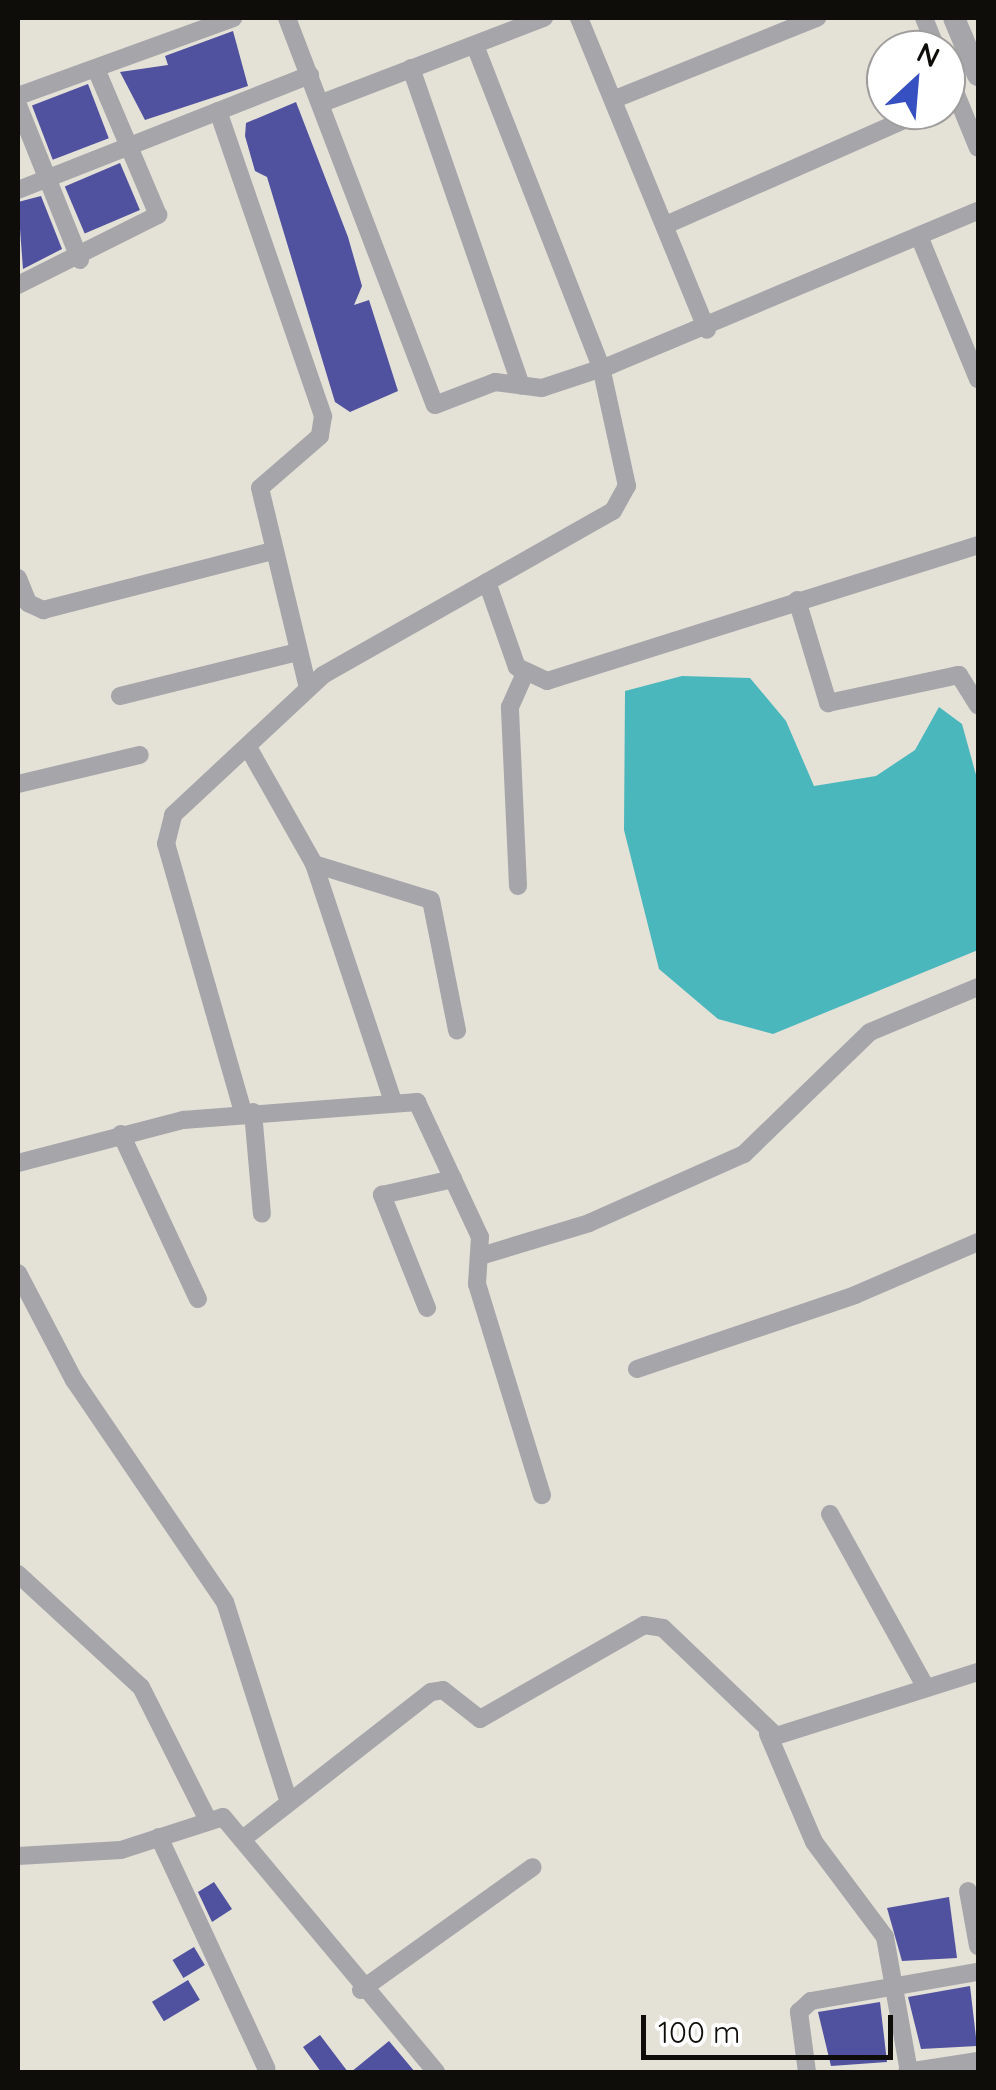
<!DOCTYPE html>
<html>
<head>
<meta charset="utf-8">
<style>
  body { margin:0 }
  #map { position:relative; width:996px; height:2090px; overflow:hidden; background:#e4e1d7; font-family:Quicksand,sans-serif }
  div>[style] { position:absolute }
  .water>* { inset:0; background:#4ab7bd }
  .building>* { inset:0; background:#50519f; transform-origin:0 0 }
  .minor>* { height:18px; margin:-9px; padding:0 9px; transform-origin:9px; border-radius:9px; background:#a5a5aa }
  .tertiary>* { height:22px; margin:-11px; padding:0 11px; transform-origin:11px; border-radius:11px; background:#a5a5aa }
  span { translate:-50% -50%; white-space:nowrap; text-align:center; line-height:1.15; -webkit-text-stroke:10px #fff; paint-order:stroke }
  .frame { position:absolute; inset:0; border:20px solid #0e0d0a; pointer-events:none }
  .north { position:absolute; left:866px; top:30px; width:100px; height:100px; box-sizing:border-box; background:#fff; border:2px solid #9f9e9d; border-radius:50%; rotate:26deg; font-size:28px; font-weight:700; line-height:40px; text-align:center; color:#0e0d0a }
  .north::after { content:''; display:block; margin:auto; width:35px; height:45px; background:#3650c1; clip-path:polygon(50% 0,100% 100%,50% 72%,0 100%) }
  .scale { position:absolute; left:641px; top:2015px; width:252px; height:45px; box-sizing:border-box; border:5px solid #0e0d0a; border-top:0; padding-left:12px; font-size:30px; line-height:35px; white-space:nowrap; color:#0e0d0a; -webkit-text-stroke:8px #fff; paint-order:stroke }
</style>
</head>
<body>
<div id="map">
  <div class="water">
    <i style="clip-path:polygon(682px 676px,750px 678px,786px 721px,814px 786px,876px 776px,915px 750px,939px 707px,962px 724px,978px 782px,978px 950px,773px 1034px,718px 1019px,659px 969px,624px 830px,625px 691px)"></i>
  </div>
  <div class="building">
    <i style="clip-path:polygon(233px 31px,248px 86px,145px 120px,120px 72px,168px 65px,165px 56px)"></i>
    <i style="left:88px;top:84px;width:58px;height:60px;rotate:69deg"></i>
    <i style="clip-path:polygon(296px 102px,348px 237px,362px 286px,354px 305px,369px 300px,398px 391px,350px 412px,335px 402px,267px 177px,255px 171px,245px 136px,246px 123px)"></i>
    <i style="left:120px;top:163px;width:51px;height:60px;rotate:67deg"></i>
    <i style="clip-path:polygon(41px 196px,62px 249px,23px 269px,18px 202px)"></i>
    <i style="clip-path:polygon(214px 1882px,232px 1909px,212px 1922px,198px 1892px)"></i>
    <i style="clip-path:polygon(949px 1897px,957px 1958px,902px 1961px,887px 1908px)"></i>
    <i style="left:194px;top:1947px;width:21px;height:25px;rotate:59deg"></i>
    <i style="left:188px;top:1980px;width:23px;height:42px;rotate:59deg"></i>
    <i style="clip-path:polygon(970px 1986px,977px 2046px,921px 2049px,908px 1997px)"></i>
    <i style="clip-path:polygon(880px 2002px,887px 2062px,831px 2066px,818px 2012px)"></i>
    <i style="clip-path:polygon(320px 2035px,348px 2072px,321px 2072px,303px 2047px)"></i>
    <i style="clip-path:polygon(389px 2041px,415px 2072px,351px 2072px)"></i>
  </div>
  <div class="minor">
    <i style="left:287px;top:18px;width:414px;rotate:69.1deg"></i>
    <i style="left:435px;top:405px;width:64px;rotate:-21deg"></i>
    <i style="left:495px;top:382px;width:47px;rotate:7.3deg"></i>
    <i style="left:542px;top:388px;width:73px;rotate:-18.4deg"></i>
    <i style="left:611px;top:365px;width:398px;rotate:-22.8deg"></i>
    <i style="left:579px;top:18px;width:337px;rotate:67.7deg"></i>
    <i style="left:924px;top:18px;width:35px;rotate:68deg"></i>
    <i style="left:411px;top:68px;width:336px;rotate:70.9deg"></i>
    <i style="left:946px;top:70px;width:84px;rotate:67.7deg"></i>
    <i style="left:18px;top:96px;width:229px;rotate:-19.9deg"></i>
    <i style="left:615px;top:99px;width:218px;rotate:-21.9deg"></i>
    <i style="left:322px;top:103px;width:238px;rotate:-21deg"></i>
    <i style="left:18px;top:105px;width:167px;rotate:68.2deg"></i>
    <i style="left:218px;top:111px;width:323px;rotate:71deg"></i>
    <i style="left:323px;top:416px;width:20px;rotate:99deg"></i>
    <i style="left:320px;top:436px;width:79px;rotate:139.1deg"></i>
    <i style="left:260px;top:488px;width:206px;rotate:76.5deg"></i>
    <i style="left:18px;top:190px;width:314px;rotate:-21.5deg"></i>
    <i style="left:668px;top:224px;width:282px;rotate:-23.8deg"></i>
    <i style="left:919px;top:236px;width:155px;rotate:67.6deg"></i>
    <i style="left:18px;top:285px;width:157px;rotate:-26.6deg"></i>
    <i style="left:158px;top:215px;width:159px;rotate:-113deg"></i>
    <i style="left:18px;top:578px;width:27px;rotate:68deg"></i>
    <i style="left:28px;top:603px;width:17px;rotate:25deg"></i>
    <i style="left:43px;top:610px;width:236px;rotate:-14.4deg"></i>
    <i style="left:487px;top:582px;width:90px;rotate:70.6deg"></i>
    <i style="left:517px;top:667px;width:33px;rotate:25deg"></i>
    <i style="left:547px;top:681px;width:452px;rotate:-17.5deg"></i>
    <i style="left:797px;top:600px;width:108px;rotate:73.2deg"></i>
    <i style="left:828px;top:703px;width:134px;rotate:-12.1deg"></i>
    <i style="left:959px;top:675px;width:36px;rotate:58deg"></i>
    <i style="left:120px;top:696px;width:183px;rotate:-13.9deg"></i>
    <i style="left:249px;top:749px;width:132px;rotate:60.5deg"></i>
    <i style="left:314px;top:864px;width:247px;rotate:71.6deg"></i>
    <i style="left:18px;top:784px;width:125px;rotate:-13.4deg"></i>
    <i style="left:314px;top:864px;width:122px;rotate:17.1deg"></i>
    <i style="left:431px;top:900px;width:133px;rotate:78.7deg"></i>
    <i style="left:518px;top:886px;width:179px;rotate:-92.6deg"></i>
    <i style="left:510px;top:707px;width:34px;rotate:-66deg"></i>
    <i style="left:243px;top:1112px;width:279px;rotate:-106deg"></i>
    <i style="left:166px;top:844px;width:30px;rotate:-76deg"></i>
    <i style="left:173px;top:815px;width:205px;rotate:-43deg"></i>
    <i style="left:323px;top:675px;width:333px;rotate:-29.5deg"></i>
    <i style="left:613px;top:511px;width:29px;rotate:-61deg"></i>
    <i style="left:627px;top:486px;width:122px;rotate:-102.3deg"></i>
    <i style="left:601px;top:367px;width:346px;rotate:-111.4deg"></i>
    <i style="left:253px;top:1112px;width:102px;rotate:85deg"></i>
    <i style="left:121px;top:1134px;width:182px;rotate:65deg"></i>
    <i style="left:18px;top:1163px;width:171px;rotate:-14.6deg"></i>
    <i style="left:183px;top:1120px;width:235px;rotate:-4.4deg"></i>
    <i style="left:417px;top:1102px;width:149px;rotate:65deg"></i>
    <i style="left:480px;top:1237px;width:47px;rotate:93.7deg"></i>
    <i style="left:477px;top:1284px;width:221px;rotate:72.9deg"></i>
    <i style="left:484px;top:1255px;width:110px;rotate:-16.9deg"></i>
    <i style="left:589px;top:1223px;width:170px;rotate:-24deg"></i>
    <i style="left:744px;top:1154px;width:175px;rotate:-44.1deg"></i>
    <i style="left:870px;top:1032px;width:117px;rotate:-22.6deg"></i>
    <i style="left:18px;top:1273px;width:121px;rotate:62.4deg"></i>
    <i style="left:74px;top:1380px;width:268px;rotate:55.8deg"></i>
    <i style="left:225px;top:1602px;width:204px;rotate:72.3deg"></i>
    <i style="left:427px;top:1308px;width:122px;rotate:-111.7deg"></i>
    <i style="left:382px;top:1195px;width:73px;rotate:-12.7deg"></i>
    <i style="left:637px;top:1369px;width:230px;rotate:-18.7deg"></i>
    <i style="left:855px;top:1295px;width:134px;rotate:-23.3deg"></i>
    <i style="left:830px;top:1514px;width:199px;rotate:61.1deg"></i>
    <i style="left:18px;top:1574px;width:167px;rotate:42.6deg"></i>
    <i style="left:141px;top:1687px;width:144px;rotate:63.3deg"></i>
    <i style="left:768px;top:1734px;width:117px;rotate:66.9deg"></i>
    <i style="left:814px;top:1842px;width:119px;rotate:53.2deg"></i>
    <i style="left:885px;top:1937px;width:137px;rotate:79.9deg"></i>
    <i style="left:159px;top:1837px;width:255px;rotate:65.1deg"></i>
    <i style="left:244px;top:1838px;width:237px;rotate:-38deg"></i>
    <i style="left:431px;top:1692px;width:12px;rotate:-9deg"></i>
    <i style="left:443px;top:1690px;width:47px;rotate:38.1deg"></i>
    <i style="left:480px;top:1719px;width:189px;rotate:-29.8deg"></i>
    <i style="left:644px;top:1625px;width:19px;rotate:9deg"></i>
    <i style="left:663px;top:1628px;width:156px;rotate:43.7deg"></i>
    <i style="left:776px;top:1736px;width:212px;rotate:-17.6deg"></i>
    <i style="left:18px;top:1856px;width:103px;rotate:-3.3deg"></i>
    <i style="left:121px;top:1850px;width:107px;rotate:-17.9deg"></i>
    <i style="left:223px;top:1817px;width:332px;rotate:50.1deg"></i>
    <i style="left:968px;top:1891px;width:56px;rotate:79.7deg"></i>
    <i style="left:361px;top:1990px;width:211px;rotate:-35.6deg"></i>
    <i style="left:807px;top:2072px;width:61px;rotate:-97.6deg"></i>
    <i style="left:799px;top:2012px;width:16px;rotate:-43deg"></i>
    <i style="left:811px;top:2001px;width:169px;rotate:-9.9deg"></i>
    <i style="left:907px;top:2072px;width:72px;rotate:-8.8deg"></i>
  </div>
  <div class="tertiary">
    <i style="left:954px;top:18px;width:62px;rotate:67.2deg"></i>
  </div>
  <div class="frame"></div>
  <div class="north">N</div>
  <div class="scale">100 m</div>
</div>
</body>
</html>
